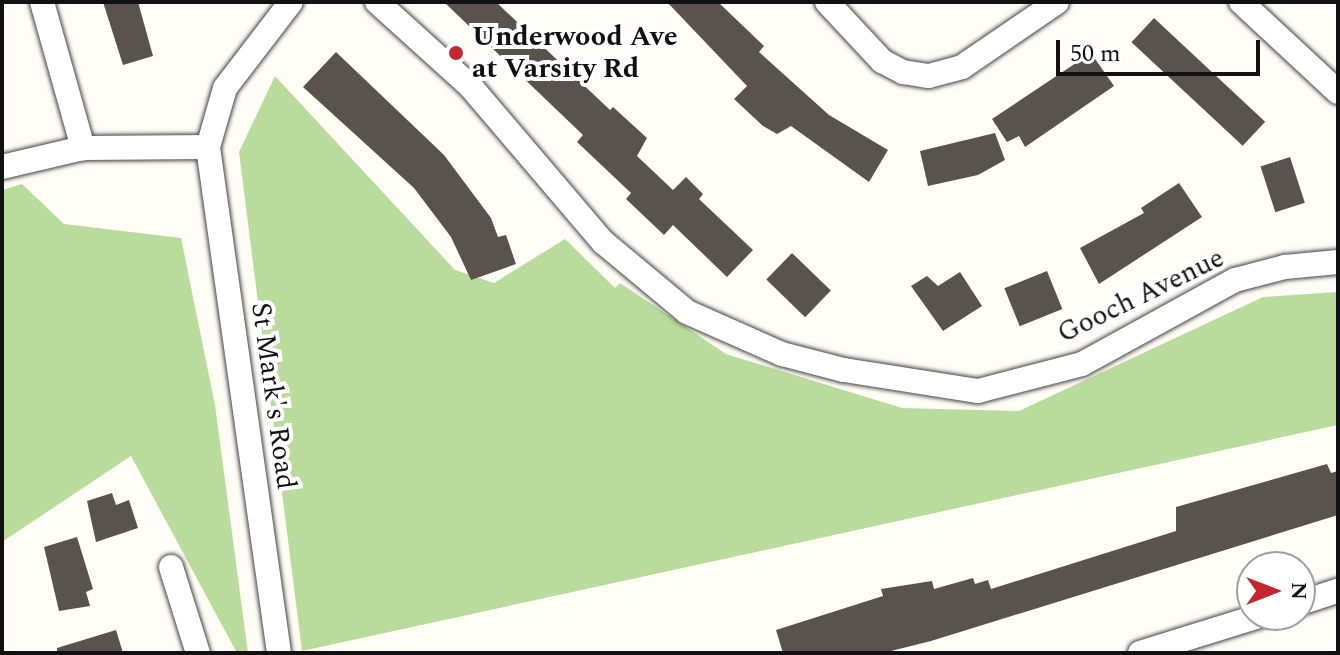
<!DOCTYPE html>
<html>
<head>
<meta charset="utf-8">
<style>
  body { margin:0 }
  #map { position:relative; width:1340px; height:655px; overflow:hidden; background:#fffdf5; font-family:Spectral,serif }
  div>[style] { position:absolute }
  .forest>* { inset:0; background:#b9dc9c }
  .building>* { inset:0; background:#5a524d; transform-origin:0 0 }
  .roads { filter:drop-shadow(0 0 2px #444) drop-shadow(0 0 2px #444) }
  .minor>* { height:24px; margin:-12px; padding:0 12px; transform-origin:12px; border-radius:12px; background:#fff }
  .dots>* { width:22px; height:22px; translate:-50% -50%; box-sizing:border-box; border:4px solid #fff; border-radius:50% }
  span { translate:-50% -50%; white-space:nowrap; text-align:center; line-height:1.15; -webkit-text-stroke:8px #fff; paint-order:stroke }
  .poi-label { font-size:28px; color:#111; font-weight:700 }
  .left { translate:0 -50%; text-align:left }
  .street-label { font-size:28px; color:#111 }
  .frame { position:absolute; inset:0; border:4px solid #111; pointer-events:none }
  .north { position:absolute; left:1236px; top:551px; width:80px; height:80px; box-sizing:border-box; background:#fff; border:2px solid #a0a0a0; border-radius:50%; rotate:90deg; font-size:22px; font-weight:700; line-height:32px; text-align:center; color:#111 }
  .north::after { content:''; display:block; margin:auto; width:28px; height:36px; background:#c4262e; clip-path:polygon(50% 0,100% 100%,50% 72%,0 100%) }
  .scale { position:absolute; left:1056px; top:40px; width:204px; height:36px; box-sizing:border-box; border:4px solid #111; border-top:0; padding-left:10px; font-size:24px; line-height:28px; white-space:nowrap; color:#111; -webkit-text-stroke:6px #fff; paint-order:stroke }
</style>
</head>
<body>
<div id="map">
  <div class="forest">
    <i style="clip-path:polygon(275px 76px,455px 270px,494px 283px,565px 239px,615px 288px,620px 283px,726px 354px,902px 408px,1019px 411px,1263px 297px,1338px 292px,1338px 425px,302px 651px,239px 152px)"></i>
    <i style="clip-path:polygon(22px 184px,64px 224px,181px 238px,215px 405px,248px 653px,237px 653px,131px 456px,2px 542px,2px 190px)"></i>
  </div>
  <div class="building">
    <i style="clip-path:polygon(103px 2px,138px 2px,153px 56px,123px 65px)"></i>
    <i style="clip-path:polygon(444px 2px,496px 2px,610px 110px,613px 107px,647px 138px,637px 156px,673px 190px,686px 177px,703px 194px,699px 199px,753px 250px,727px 277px,673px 225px,664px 235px,626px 199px,631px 193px,577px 142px,583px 135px)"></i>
    <i style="clip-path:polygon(667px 2px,718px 2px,764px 46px,759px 52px,829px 115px,888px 150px,869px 182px,791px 126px,777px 134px,763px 126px,734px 99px,747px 86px)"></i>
    <i style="left:1154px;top:18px;width:152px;height:33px;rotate:43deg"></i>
    <i style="clip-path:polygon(336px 52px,444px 155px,491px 218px,498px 237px,506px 235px,516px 264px,471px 280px,451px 237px,414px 188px,303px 87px)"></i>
    <i style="clip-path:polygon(1091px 53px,1114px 86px,1025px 147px,1019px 136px,1007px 142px,992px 119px)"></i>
    <i style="clip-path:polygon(995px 133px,1005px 160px,978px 175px,928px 186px,920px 151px)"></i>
    <i style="left:1290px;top:157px;width:48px;height:31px;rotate:72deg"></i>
    <i style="clip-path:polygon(1179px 183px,1202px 217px,1099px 284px,1080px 248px,1144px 213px,1141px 208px)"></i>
    <i style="left:792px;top:253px;width:54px;height:37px;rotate:44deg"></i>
    <i style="left:1047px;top:271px;width:41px;height:46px;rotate:68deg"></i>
    <i style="clip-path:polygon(960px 272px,982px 306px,943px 331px,911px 286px,927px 276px,938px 286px)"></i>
    <i style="clip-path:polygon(1327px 464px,1331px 473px,1338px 471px,1338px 515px,931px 641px,883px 653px,783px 653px,776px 630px,883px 596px,881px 589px,932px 581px,934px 589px,973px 578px,975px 584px,988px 580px,991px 589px,1176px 531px,1176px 507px)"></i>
    <i style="clip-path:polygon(112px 493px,116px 505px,129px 500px,138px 528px,96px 542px,87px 501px)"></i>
    <i style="clip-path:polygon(77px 537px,93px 589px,86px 592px,90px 606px,59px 611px,44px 547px)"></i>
    <i style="clip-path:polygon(116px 630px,123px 653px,57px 653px,57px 648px)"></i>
  </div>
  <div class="roads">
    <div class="minor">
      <i style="left:42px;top:2px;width:152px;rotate:74.3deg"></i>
      <i style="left:83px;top:148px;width:125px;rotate:-0.5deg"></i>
      <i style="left:377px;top:2px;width:127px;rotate:42.1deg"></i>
      <i style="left:471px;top:87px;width:204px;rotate:49.6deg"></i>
      <i style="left:603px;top:242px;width:109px;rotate:39.8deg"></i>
      <i style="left:687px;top:312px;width:104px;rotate:23.9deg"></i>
      <i style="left:782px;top:354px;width:64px;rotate:14.5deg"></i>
      <i style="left:844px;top:370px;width:136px;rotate:8.9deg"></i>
      <i style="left:978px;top:391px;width:107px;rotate:-14.6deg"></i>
      <i style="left:1082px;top:364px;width:175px;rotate:-28.8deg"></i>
      <i style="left:1235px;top:280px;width:52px;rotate:-14.6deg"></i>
      <i style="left:1285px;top:267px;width:53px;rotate:-5.4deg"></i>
      <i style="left:827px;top:2px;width:81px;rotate:47deg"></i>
      <i style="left:882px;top:61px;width:24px;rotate:28deg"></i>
      <i style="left:903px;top:72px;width:26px;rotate:9deg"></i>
      <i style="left:929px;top:76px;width:34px;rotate:-15deg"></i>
      <i style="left:962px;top:67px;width:115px;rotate:-34.4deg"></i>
      <i style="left:1241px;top:2px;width:132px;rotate:42.9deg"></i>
      <i style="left:2px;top:167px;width:83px;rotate:-13.2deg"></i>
      <i style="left:171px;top:567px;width:90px;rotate:72.6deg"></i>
      <i style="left:1300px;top:603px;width:40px;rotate:-18deg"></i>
      <i style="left:279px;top:653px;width:511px;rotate:-97.99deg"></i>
      <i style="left:208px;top:147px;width:61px;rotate:-73.9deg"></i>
      <i style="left:225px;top:88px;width:108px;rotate:-52.5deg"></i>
      <i style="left:1140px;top:653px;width:128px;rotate:-17.3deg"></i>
    </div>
  </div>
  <div class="dots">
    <i style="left:456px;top:53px;background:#c4262e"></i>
  </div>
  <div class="poi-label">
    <span class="left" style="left:472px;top:53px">Underwood Ave<br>at Varsity Rd</span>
  </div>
  <div class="street-label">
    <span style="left:1141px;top:296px;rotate:-26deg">Gooch Avenue</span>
    <span style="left:273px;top:396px;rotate:82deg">St Mark's Road</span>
  </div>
  <div class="frame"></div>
  <div class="north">N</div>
  <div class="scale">50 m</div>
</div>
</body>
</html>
